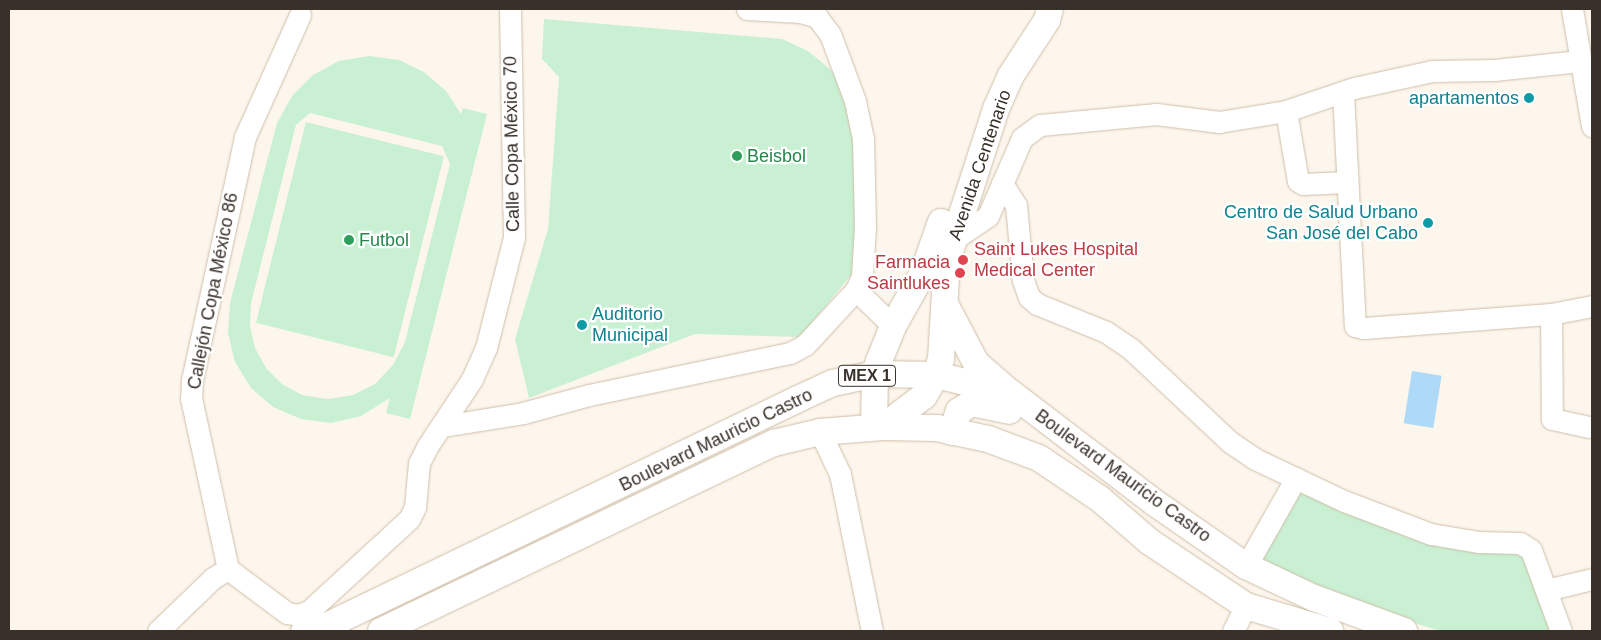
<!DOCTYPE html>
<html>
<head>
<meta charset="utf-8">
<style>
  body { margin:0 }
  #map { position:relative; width:1601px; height:640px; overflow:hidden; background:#fdf6ed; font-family:Arial,sans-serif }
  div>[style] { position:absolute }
  .green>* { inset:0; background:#c9f0d3; transform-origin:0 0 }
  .water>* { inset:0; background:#aedaf7; transform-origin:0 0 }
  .minor-tunnel>* { height:21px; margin-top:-10.5px; transform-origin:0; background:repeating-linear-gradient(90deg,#d6cfc6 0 21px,transparent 0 32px) }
  .roads { filter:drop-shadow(0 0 1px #cebea8) drop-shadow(0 0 1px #cebea8) }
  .minor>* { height:21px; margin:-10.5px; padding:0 10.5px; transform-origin:10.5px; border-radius:10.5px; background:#fff }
  .major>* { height:26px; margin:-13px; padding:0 13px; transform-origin:13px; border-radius:13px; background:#fff }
  .dots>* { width:14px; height:14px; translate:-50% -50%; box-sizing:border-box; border:2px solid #fff; border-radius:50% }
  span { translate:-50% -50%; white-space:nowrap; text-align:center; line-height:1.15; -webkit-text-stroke:4.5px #fff; paint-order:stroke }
  .shield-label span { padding:1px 4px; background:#fff; border:1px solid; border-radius:4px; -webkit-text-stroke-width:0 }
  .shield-label { font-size:16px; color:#383129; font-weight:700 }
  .culture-label { font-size:18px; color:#0d838f }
  .right { translate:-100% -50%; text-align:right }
  .left { translate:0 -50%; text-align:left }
  .street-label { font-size:18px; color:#383129 }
  .leisure-label { font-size:18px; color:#27864d }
  .health-label { font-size:18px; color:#be3a42 }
  .frame { position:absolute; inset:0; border:10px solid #383129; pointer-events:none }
</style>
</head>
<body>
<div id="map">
  <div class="green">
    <i style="clip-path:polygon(544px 19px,782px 39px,808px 51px,830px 69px,845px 90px,859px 170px,852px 274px,800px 337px,695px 334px,529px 398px,515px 339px,548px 229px,559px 77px,542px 59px)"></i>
    <i style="clip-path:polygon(evenodd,369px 56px,399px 60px,424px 72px,446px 91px,461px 114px,463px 108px,487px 114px,410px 419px,386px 413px,390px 398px,361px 416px,331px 423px,301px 419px,273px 407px,251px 388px,235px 362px,228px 333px,230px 303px,277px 123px,292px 96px,313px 75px,339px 61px,369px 56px,310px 113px,442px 146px,450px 164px,405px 342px,393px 365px,375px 384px,353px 395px,328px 399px,302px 395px,282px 384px,266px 368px,255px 348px,250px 326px,251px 303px,296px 125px,310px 113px)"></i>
    <i style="left:306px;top:122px;width:142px;height:207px;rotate:14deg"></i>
    <i style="clip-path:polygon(1298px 484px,1346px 509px,1518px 546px,1556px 631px,1441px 631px,1329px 598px,1250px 565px)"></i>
  </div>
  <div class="water">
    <i style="left:1412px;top:371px;width:30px;height:53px;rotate:9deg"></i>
  </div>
  <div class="minor-tunnel">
    <i style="left:337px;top:613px;width:25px;rotate:47deg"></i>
  </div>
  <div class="roads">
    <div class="minor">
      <i style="left:747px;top:9px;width:53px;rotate:3.2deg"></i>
      <i style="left:800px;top:12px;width:18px;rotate:16deg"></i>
      <i style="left:817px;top:17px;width:21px;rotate:53deg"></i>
      <i style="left:830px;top:34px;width:72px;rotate:69.5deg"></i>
      <i style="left:855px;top:101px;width:38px;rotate:78deg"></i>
      <i style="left:863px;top:138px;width:89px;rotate:88.7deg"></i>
      <i style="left:865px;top:227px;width:49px;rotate:93.5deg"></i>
      <i style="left:862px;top:276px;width:15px;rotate:113deg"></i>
      <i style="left:856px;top:290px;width:52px;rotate:44.2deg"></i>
      <i style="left:1572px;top:9px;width:119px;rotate:80.3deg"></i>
      <i style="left:300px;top:15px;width:134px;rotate:114.3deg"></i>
      <i style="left:245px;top:137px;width:250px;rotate:102.3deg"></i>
      <i style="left:192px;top:381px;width:17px;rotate:93deg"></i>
      <i style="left:191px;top:398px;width:175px;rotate:77.8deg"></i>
      <i style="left:228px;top:569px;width:74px;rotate:36.7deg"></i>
      <i style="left:287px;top:613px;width:11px;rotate:10deg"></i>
      <i style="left:298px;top:615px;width:12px;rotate:-20deg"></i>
      <i style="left:1343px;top:92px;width:234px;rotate:87.1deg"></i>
      <i style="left:1355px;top:326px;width:9px;rotate:13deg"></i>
      <i style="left:1364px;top:328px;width:188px;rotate:-4.3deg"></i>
      <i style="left:1551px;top:314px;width:42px;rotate:-11deg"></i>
      <i style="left:1286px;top:111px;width:71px;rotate:80.3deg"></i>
      <i style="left:1298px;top:181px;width:6px;rotate:31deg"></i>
      <i style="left:1303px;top:184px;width:44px;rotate:-2.6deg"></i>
      <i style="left:1002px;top:183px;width:26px;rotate:58deg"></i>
      <i style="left:1016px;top:205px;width:75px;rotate:84.7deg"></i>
      <i style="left:1023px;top:280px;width:18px;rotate:71deg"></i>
      <i style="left:1029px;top:297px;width:11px;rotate:41deg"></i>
      <i style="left:1037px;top:304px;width:74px;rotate:22.1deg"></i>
      <i style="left:1106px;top:332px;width:30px;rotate:34deg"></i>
      <i style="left:1131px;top:349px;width:136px;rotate:43.2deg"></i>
      <i style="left:1230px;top:442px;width:30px;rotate:34deg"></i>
      <i style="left:1255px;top:459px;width:98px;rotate:25.3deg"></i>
      <i style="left:1344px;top:501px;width:93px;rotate:20.8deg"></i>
      <i style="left:1431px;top:534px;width:49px;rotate:9.5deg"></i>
      <i style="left:1479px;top:542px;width:41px;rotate:1.4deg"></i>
      <i style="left:1520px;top:543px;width:13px;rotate:32deg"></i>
      <i style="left:1531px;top:550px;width:86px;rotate:69.7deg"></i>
      <i style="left:954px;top:239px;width:41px;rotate:-34.1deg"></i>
      <i style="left:988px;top:216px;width:85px;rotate:-66.4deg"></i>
      <i style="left:1022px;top:138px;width:22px;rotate:-36deg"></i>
      <i style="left:1040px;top:125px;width:117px;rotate:-5.4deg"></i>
      <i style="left:1156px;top:114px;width:64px;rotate:7.2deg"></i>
      <i style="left:1219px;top:122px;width:68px;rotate:-9.3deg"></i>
      <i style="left:1286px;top:111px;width:72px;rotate:-18.7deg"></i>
      <i style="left:1354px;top:88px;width:80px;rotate:-12.3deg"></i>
      <i style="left:1432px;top:71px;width:62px;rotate:-0.9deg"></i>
      <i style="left:1494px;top:70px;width:86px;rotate:-6deg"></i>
      <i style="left:1551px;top:314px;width:105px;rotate:89.5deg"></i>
      <i style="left:1552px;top:419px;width:38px;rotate:12deg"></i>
      <i style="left:443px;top:426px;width:81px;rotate:-9.2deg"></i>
      <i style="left:523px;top:413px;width:68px;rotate:-15.3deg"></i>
      <i style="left:589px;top:395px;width:205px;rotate:-11.8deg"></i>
      <i style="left:790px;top:353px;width:17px;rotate:-28deg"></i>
      <i style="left:805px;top:345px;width:75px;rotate:-47.2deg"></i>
      <i style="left:820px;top:432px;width:47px;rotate:64.5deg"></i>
      <i style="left:840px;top:474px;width:160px;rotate:78.5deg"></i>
      <i style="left:1246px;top:566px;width:101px;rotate:-60.4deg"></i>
      <i style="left:1546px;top:590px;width:47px;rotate:-13.4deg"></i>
      <i style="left:158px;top:631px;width:76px;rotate:-43.9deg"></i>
      <i style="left:213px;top:578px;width:17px;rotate:-31deg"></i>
      <i style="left:301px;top:631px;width:22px;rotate:-68deg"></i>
      <i style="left:309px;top:611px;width:136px;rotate:-42.6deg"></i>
      <i style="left:409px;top:519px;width:13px;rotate:-63deg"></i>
      <i style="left:415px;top:507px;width:44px;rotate:-84.8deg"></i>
      <i style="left:419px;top:463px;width:18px;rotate:-63deg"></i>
      <i style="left:427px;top:447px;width:82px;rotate:-56.5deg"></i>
      <i style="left:472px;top:379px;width:34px;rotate:-66deg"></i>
      <i style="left:486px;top:348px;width:114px;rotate:-75.8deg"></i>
      <i style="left:514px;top:237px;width:228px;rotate:-91deg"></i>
      <i style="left:1233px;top:631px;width:28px;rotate:-63deg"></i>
    </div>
    <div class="major">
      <i style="left:945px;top:304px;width:67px;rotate:62.3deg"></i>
      <i style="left:976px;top:363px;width:43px;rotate:41.2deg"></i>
      <i style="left:874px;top:427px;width:53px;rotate:-88.9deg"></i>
      <i style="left:875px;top:374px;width:14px;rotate:-73deg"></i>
      <i style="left:879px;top:361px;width:38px;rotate:-68deg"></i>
      <i style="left:893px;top:326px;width:61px;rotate:-60.5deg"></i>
      <i style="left:923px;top:273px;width:54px;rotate:-70.6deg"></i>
      <i style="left:883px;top:427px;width:51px;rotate:-37.1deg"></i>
      <i style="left:924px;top:396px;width:24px;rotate:-60deg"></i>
      <i style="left:936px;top:375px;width:17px;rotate:-73deg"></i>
      <i style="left:941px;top:359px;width:97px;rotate:-86.5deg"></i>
      <i style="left:947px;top:262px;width:24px;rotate:-73deg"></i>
      <i style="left:954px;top:239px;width:137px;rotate:-72.1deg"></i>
      <i style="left:996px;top:109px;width:35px;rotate:-66deg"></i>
      <i style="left:1010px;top:77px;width:68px;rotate:-57deg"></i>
      <i style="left:1047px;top:20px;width:11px;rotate:-75deg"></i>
      <i style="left:952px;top:432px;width:22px;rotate:-72deg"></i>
      <i style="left:959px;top:411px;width:15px;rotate:-32deg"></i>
      <i style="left:972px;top:403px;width:38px;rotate:12deg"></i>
      <i style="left:316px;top:631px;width:535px;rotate:-25.7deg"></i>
      <i style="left:798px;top:399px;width:38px;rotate:-25deg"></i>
      <i style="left:833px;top:383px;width:43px;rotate:-12.1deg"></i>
      <i style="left:875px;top:374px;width:61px;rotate:0.9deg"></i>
      <i style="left:936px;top:375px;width:77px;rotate:13.5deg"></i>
      <i style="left:1011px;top:393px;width:181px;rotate:37.4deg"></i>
      <i style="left:1155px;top:503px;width:111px;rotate:34.7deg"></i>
      <i style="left:1246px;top:566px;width:75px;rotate:25.2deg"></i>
      <i style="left:1314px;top:598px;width:96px;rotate:20.1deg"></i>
      <i style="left:381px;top:631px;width:436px;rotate:-25.6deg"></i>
      <i style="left:774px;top:443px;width:47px;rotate:-13.4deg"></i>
      <i style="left:820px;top:432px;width:63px;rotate:-4.5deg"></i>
      <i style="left:883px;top:427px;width:54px;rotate:1.1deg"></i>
      <i style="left:937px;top:428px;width:52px;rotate:12.2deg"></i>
      <i style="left:988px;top:439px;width:54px;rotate:20.4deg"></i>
      <i style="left:1039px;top:458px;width:73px;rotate:33.9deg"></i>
      <i style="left:1100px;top:499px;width:66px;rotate:40.7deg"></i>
      <i style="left:1150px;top:542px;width:115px;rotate:33.7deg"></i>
      <i style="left:1246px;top:606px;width:88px;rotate:16.6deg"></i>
    </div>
  </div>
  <div class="dots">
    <i style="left:1529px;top:98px;background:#0f9aa8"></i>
    <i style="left:737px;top:156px;background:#2e9e5b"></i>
    <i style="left:1428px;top:223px;background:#0f9aa8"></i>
    <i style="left:349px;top:240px;background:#2e9e5b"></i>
    <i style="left:963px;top:260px;background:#e0444e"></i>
    <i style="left:960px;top:273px;background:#e0444e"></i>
    <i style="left:582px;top:325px;background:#0f9aa8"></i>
  </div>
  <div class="shield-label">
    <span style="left:867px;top:376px">MEX 1</span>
  </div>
  <div class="culture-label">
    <span class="right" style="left:1519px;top:98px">apartamentos</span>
    <span class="right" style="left:1418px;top:223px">Centro de Salud Urbano<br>San José del Cabo</span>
    <span class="left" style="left:592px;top:325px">Auditorio<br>Municipal</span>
  </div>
  <div class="street-label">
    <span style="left:512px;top:144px;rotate:-91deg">Calle Copa México 70</span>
    <span style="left:980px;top:165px;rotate:-71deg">Avenida Centenario</span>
    <span style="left:213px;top:291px;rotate:-79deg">Callejón Copa México 86</span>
    <span style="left:716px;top:440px;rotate:-26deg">Boulevard Mauricio Castro</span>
    <span style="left:1123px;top:476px;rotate:36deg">Boulevard Mauricio Castro</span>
  </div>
  <div class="leisure-label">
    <span class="left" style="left:747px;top:156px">Beisbol</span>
    <span class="left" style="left:359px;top:240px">Futbol</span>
  </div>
  <div class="health-label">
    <span class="left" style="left:974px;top:260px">Saint Lukes Hospital<br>Medical Center</span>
    <span class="right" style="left:950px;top:273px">Farmacia<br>Saintlukes</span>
  </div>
  <div class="frame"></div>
</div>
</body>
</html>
